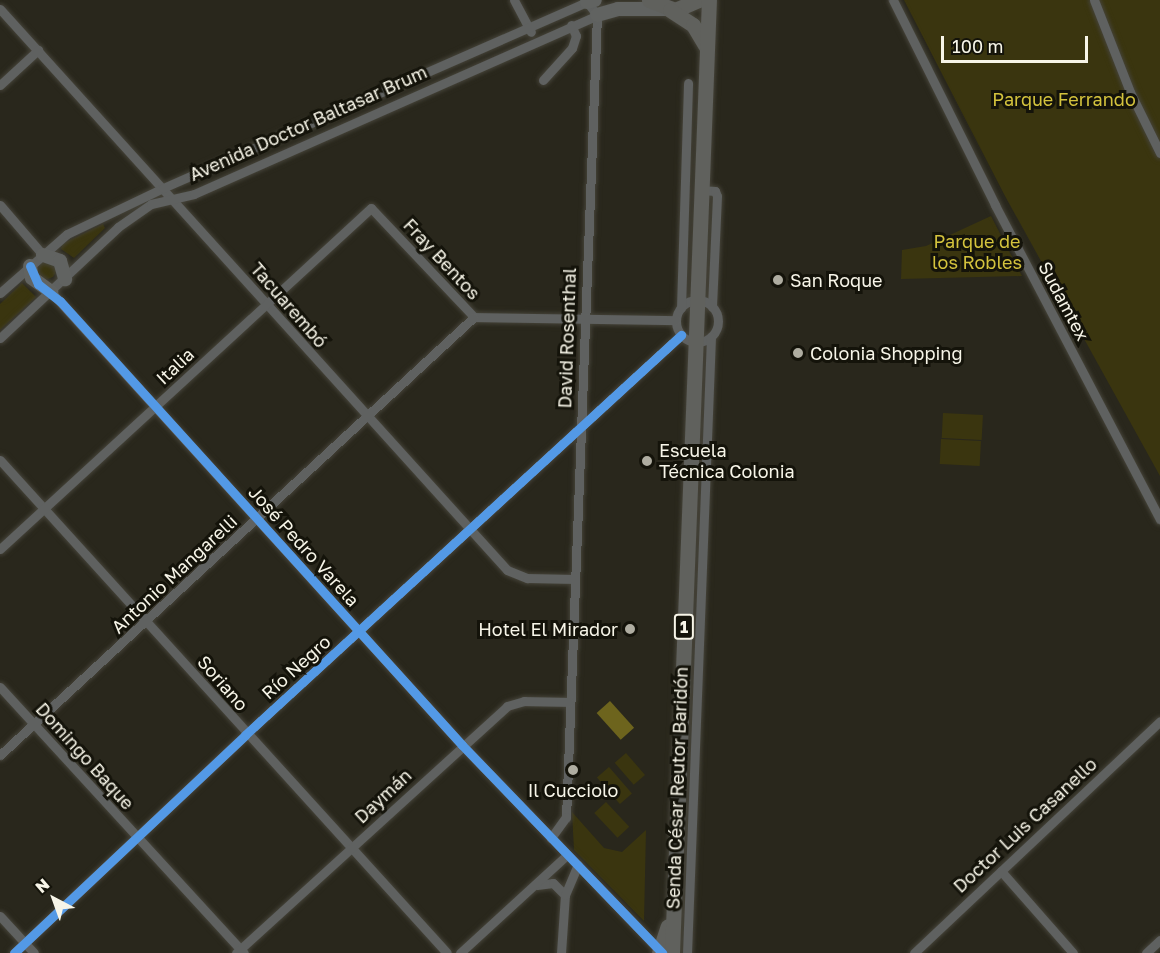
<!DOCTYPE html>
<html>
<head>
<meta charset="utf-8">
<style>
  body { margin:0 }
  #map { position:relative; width:1160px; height:953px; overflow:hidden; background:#29271c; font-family:"Golos Text",sans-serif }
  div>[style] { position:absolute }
  .green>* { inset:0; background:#3a350f; transform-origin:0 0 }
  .round { border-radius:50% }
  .water>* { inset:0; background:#6d641d; transform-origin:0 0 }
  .roads { filter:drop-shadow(0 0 2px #454339) drop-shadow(0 0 2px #454339) }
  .street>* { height:9px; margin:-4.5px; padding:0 4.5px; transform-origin:4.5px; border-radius:4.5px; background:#5f6160 }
  .street>.ring { margin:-4.5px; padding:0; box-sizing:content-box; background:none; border:9px solid #5f6160; border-radius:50% }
  .secondary>* { height:14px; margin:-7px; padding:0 7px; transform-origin:7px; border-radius:7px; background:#616361 }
  .primary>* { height:15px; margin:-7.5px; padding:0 7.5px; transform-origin:7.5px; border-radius:7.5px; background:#60615d }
  .cycleway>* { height:9px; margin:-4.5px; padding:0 4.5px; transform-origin:4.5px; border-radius:4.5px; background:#5399e6 }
  .dots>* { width:16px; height:16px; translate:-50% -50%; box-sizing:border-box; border:3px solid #14130a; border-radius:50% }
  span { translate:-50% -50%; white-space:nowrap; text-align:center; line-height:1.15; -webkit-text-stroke:6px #14130a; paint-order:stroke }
  .shield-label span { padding:2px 4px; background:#14130a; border:2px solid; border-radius:4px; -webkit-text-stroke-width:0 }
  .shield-label { font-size:16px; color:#f7f5e8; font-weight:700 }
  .park-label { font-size:18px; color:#d4c33d }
  .street-label { font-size:18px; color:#f7f5e8 }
  .poi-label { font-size:18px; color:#f7f5e8 }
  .left { translate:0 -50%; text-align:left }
  .right { translate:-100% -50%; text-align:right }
  .north { position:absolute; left:24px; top:869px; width:60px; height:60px; -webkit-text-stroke:4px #14130a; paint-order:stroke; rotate:319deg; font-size:16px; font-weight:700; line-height:24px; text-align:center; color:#f7f5e8 }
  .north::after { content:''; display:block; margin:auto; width:21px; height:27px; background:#f7f5e8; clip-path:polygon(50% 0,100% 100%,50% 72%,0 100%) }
  .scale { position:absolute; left:941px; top:36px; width:147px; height:27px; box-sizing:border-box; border:3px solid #f7f5e8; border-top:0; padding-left:8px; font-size:18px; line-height:21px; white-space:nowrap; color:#f7f5e8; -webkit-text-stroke:4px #14130a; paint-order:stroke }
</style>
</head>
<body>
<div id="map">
  <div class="green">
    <i style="clip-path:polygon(904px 0,1160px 0,1160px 476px,1005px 196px)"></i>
    <i style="clip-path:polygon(991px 216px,1022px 276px,901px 279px,902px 250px,926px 246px)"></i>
    <i style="clip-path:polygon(103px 224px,105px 228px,74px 258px,61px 249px,62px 244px)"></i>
    <i class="round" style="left:38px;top:261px;width:18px;height:18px"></i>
    <i style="clip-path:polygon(22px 283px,36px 297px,0 330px,0 304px)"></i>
    <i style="left:943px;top:413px;width:40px;height:25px;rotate:3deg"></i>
    <i style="left:941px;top:439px;width:40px;height:25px;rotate:3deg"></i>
    <i style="left:626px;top:753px;width:29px;height:15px;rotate:49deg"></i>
    <i style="left:609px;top:767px;width:35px;height:16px;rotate:49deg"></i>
    <i style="left:606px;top:802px;width:34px;height:16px;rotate:47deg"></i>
    <i style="clip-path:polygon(572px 812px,604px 848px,622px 852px,646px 830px,644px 921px,574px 850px)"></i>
  </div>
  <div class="water">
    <i style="left:610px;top:701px;width:36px;height:18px;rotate:48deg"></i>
  </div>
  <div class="roads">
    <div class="street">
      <i style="left:514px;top:0;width:36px;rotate:62deg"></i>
      <i style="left:893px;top:0;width:229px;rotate:63.5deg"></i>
      <i style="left:995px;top:205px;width:355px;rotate:62.3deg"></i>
      <i style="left:1094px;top:0;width:99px;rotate:68.6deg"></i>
      <i style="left:1130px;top:92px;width:68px;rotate:63.8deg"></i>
      <i style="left:0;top:9px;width:756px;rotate:47.89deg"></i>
      <i style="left:507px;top:570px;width:22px;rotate:22deg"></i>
      <i style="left:527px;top:578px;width:48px;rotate:1.2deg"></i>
      <i style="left:543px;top:80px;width:43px;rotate:-47.8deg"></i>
      <i style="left:572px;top:48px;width:13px;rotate:-72deg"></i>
      <i style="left:576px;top:36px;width:12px;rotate:-114deg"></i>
      <i style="left:0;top:85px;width:52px;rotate:-42.6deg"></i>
      <i style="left:701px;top:190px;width:14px;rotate:4deg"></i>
      <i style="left:715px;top:191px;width:5px;rotate:68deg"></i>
      <i style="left:717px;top:196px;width:111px;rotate:92.6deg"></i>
      <i style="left:0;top:205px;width:66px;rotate:49.3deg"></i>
      <i style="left:51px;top:292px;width:612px;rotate:47.78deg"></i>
      <i style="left:462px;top:745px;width:289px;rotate:46.1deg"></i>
      <i style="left:0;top:293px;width:89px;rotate:-41.4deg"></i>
      <i style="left:67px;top:234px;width:106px;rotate:-25.6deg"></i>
      <i style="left:163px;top:188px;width:463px;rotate:-23.7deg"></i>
      <i style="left:587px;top:2px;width:16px;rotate:52deg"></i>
      <i style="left:597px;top:15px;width:803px;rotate:92.21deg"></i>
      <i style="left:566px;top:817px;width:26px;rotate:126deg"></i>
      <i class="ring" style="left:676px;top:300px;width:33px;height:33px"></i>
      <i style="left:681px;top:308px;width:225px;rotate:-88.2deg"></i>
      <i style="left:0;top:338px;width:162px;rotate:-43.2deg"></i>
      <i style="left:118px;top:227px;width:40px;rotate:-34.9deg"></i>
      <i style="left:151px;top:204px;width:44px;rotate:-13.1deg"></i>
      <i style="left:194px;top:194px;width:441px;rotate:-23.9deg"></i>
      <i style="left:0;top:460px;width:665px;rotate:47.8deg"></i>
      <i style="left:0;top:549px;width:504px;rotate:-42.59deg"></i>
      <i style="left:371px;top:208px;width:150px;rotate:46.6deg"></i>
      <i style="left:474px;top:317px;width:202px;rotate:0.9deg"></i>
      <i style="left:0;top:687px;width:361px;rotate:47.5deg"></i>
      <i style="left:0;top:755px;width:645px;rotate:-42.74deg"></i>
      <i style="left:1001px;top:871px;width:109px;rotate:48.7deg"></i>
      <i style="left:537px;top:885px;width:16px;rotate:-7deg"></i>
      <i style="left:553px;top:883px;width:17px;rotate:45deg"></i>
      <i style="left:0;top:916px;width:50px;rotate:47.4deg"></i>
      <i style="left:14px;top:953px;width:318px;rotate:-43.3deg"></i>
      <i style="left:245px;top:735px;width:592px;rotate:-42.53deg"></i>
      <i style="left:236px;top:953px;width:367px;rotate:-42.3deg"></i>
      <i style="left:507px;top:706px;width:18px;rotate:-16deg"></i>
      <i style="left:524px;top:701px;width:45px;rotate:1.3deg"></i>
      <i style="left:460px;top:953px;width:145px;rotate:-42.5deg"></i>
      <i style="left:561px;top:953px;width:58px;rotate:-86.1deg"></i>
      <i style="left:565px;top:895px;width:33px;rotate:-67deg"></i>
      <i style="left:687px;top:953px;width:617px;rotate:-87.77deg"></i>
      <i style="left:914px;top:953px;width:338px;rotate:-43.3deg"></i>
      <i style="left:1146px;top:953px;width:19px;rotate:-43deg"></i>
    </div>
    <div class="secondary">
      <i style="left:587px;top:2px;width:8px;rotate:-14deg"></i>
      <i style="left:597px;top:15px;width:22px;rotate:-16deg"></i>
      <i style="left:618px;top:9px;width:49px"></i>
      <i style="left:43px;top:255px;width:18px;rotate:19deg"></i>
      <i style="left:60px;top:261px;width:19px;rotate:74deg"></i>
      <i style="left:30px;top:266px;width:12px;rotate:81deg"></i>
      <i style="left:32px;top:278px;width:24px;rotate:36deg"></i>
    </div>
    <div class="primary">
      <i style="left:649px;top:0;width:28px;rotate:21deg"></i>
      <i style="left:675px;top:10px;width:25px;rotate:-23deg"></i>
      <i style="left:670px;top:10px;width:27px;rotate:33deg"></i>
      <i style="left:693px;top:25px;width:27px;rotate:59deg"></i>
      <i style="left:659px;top:953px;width:28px;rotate:-72deg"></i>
      <i style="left:672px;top:953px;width:954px;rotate:-87.78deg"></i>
    </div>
  </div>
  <div class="cycleway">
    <i style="left:30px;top:266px;width:20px;rotate:66deg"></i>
    <i style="left:38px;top:284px;width:28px;rotate:38deg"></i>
    <i style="left:60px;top:301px;width:599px;rotate:47.84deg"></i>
    <i style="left:462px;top:745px;width:289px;rotate:46.1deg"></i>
    <i style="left:14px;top:953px;width:318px;rotate:-43.3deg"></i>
    <i style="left:245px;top:735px;width:592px;rotate:-42.53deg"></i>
  </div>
  <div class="dots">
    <i style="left:778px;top:280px;background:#afada1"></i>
    <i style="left:798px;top:353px;background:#afada1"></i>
    <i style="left:647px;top:461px;background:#afada1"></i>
    <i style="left:630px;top:629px;background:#afada1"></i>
    <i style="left:573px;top:770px;background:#afada1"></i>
  </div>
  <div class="shield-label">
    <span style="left:684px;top:627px">1</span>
  </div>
  <div class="park-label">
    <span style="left:1064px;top:99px">Parque Ferrando</span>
    <span style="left:977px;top:252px">Parque de<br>los Robles</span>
  </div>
  <div class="street-label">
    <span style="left:308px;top:123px;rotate:-24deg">Avenida Doctor Baltasar Brum</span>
    <span style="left:442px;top:259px;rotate:47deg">Fray Bentos</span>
    <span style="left:1064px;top:301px;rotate:62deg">Sudamtex</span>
    <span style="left:289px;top:305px;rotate:49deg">Tacuarembó</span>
    <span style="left:567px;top:338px;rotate:-88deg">David Rosenthal</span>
    <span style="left:175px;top:366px;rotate:-43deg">Italia</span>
    <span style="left:304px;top:546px;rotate:48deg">José Pedro Varela</span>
    <span style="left:174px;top:574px;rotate:-43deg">Antonio Mangarelli</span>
    <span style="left:296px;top:667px;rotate:-42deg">Río Negro</span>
    <span style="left:223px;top:683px;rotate:49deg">Soriano</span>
    <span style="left:85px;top:756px;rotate:48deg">Domingo Baque</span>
    <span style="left:677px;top:788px;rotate:-88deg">Senda César Reutor Baridón</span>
    <span style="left:383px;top:796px;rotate:-43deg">Daymán</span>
    <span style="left:1025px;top:825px;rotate:-43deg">Doctor Luis Casanello</span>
  </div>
  <div class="poi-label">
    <span class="left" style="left:790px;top:280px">San Roque</span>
    <span class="left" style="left:810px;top:353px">Colonia Shopping</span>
    <span class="left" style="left:659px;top:461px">Escuela<br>Técnica Colonia</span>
    <span class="right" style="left:618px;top:629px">Hotel El Mirador</span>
    <span style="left:573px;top:790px">Il Cucciolo</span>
  </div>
  <div class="north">N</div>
  <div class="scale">100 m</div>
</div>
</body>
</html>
